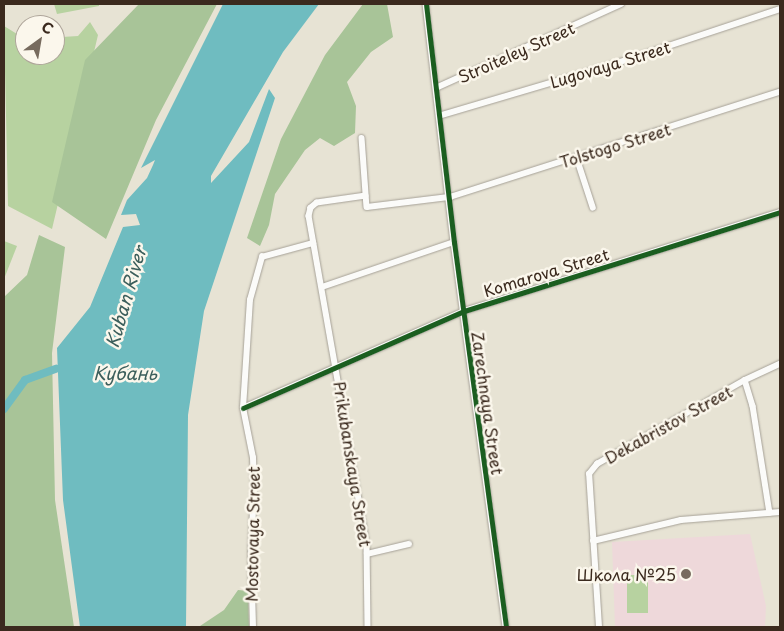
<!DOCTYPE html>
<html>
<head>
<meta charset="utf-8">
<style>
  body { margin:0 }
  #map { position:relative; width:784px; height:631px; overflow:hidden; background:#e7e3d4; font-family:"Playpen Sans",sans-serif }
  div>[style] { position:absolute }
  .built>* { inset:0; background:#eed8da }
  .green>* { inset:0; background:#b7d2a0; transform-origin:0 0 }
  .forest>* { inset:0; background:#a8c498 }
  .water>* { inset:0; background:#6fbcc0 }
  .canal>* { height:8px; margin:-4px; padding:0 4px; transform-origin:4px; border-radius:4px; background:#6fbcc0 }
  .roads { filter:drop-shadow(0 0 1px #a6a197) drop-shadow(0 0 1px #a6a197) }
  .minor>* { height:5.5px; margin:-2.75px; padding:0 2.75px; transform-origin:2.75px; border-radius:2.75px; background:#fbfbf9 }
  .cycleway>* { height:5px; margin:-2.5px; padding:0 2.5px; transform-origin:2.5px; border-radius:2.5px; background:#1b5e20 }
  .dots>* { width:14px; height:14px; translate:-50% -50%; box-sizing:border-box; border:2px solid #fbf7ec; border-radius:50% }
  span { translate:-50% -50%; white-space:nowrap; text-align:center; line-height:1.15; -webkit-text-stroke:5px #fbf7ec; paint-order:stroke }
  .street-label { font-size:16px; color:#3b2a1e }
  .poi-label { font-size:16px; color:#3b2a1e }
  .right { translate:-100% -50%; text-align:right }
  .water-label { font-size:18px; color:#3b5e5b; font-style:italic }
  .frame { position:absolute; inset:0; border:5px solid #3b2a1e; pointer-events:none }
  .north { position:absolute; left:15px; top:15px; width:50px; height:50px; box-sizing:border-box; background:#fbf7ec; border:1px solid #aea59a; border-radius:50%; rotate:32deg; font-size:14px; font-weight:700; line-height:20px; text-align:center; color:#3b2a1e }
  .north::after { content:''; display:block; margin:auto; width:18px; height:22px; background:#776b5e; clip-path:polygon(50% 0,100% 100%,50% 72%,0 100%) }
</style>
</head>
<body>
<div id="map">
  <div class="built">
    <i style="clip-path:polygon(750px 534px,766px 606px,765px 627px,615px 627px,612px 542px)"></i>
  </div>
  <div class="green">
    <i style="clip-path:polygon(54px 4px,99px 4px,99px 6px,57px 14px)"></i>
    <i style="clip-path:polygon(90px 22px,98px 35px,52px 229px,8px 206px,4px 26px,17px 34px,25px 34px,25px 55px,55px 55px,55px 32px,62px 37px,78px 36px)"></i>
    <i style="clip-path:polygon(4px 241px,17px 246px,4px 279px)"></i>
    <i style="left:627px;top:575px;width:21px;height:38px"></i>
  </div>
  <div class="forest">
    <i style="clip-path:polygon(139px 4px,217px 4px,156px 120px,106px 239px,52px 202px,85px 60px)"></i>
    <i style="clip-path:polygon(363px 4px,387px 4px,393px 37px,371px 52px,347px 82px,356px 106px,355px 133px,334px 146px,320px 138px,305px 150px,275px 194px,269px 225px,260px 246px,247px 238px,281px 139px,325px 55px)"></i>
    <i style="clip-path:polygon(39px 235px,65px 247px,52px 353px,55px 500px,74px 627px,4px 627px,4px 297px,27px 275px)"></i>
    <i style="clip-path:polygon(238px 590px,248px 591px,249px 627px,200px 626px,224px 610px)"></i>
  </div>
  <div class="water">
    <i style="clip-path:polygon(223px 4px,319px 4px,283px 52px,211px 176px,211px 183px,249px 142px,269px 89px,275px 98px,204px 311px,188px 415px,186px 627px,80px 627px,63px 500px,57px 348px,90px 307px,123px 227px,140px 225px,136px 214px,121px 215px,127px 200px,147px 178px,153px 165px,155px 160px,141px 168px)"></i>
  </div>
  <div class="canal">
    <i style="left:4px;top:409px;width:36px;rotate:-54deg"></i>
    <i style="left:25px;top:380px;width:33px;rotate:-20deg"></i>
  </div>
  <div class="roads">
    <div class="minor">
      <i style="left:426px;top:4px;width:240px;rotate:83.3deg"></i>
      <i style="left:454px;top:242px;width:388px;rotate:82.3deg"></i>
      <i style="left:438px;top:87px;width:201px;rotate:-24.4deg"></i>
      <i style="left:439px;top:116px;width:183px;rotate:-16.5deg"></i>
      <i style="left:614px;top:64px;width:175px;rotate:-18.3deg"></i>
      <i style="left:362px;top:138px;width:69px;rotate:85.9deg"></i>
      <i style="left:367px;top:207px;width:84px;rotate:-6.9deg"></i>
      <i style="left:450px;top:197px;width:346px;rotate:-17.7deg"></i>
      <i style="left:577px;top:158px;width:52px;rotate:71.9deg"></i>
      <i style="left:366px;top:196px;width:49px;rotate:171.9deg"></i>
      <i style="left:317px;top:203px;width:8px;rotate:140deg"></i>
      <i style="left:311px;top:208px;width:8px;rotate:104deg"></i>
      <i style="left:309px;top:216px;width:333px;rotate:80deg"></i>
      <i style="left:367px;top:544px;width:83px;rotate:89.3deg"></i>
      <i style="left:322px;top:287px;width:139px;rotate:-18.8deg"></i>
      <i style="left:745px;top:380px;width:27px;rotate:73deg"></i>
      <i style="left:753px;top:406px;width:108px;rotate:81deg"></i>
      <i style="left:243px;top:408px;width:241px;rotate:-23.7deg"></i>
      <i style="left:464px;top:311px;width:331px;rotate:-17.4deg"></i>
      <i style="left:593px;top:541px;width:90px;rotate:-13.4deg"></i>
      <i style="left:681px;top:520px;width:99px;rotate:-4.6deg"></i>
      <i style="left:367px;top:554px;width:43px;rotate:-13.4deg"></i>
      <i style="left:253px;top:627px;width:72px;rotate:-91.6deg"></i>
      <i style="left:251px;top:555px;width:68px;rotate:-87.5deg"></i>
      <i style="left:254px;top:487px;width:29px;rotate:-92deg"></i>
      <i style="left:253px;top:458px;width:51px;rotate:-101.3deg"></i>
      <i style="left:243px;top:408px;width:108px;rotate:-86.3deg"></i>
      <i style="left:250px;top:300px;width:45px;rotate:-74.4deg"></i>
      <i style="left:262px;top:257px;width:53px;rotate:-15.4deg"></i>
      <i style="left:599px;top:627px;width:153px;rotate:-93.7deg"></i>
      <i style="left:589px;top:474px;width:13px;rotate:-51deg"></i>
      <i style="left:597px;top:464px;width:170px;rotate:-29.6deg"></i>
      <i style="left:745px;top:380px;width:38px;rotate:-25deg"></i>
    </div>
  </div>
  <div class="cycleway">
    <i style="left:426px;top:4px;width:240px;rotate:83.3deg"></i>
    <i style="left:454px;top:242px;width:388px;rotate:82.3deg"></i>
    <i style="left:243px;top:408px;width:241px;rotate:-23.7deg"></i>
    <i style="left:464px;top:311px;width:331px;rotate:-17.4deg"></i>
  </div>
  <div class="dots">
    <i style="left:686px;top:574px;background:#776b5e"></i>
  </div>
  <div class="street-label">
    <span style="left:516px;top:52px;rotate:-24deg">Stroiteley Street</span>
    <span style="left:610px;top:64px;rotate:-17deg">Lugovaya Street</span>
    <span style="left:615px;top:145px;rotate:-17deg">Tolstogo Street</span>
    <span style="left:546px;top:272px;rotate:-17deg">Komarova Street</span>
    <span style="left:488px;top:403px;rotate:82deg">Zarechnaya Street</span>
    <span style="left:668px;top:424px;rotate:-29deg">Dekabristov Street</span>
    <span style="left:353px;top:464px;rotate:81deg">Prikubanskaya Street</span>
    <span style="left:252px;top:534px;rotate:-89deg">Mostovaya Street</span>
  </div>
  <div class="poi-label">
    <span class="right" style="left:676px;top:574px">Школа №25</span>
  </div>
  <div class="water-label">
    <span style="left:126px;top:297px;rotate:-74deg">Kuban River</span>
    <span style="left:125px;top:373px">Кубань</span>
  </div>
  <div class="frame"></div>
  <div class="north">С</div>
</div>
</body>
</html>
